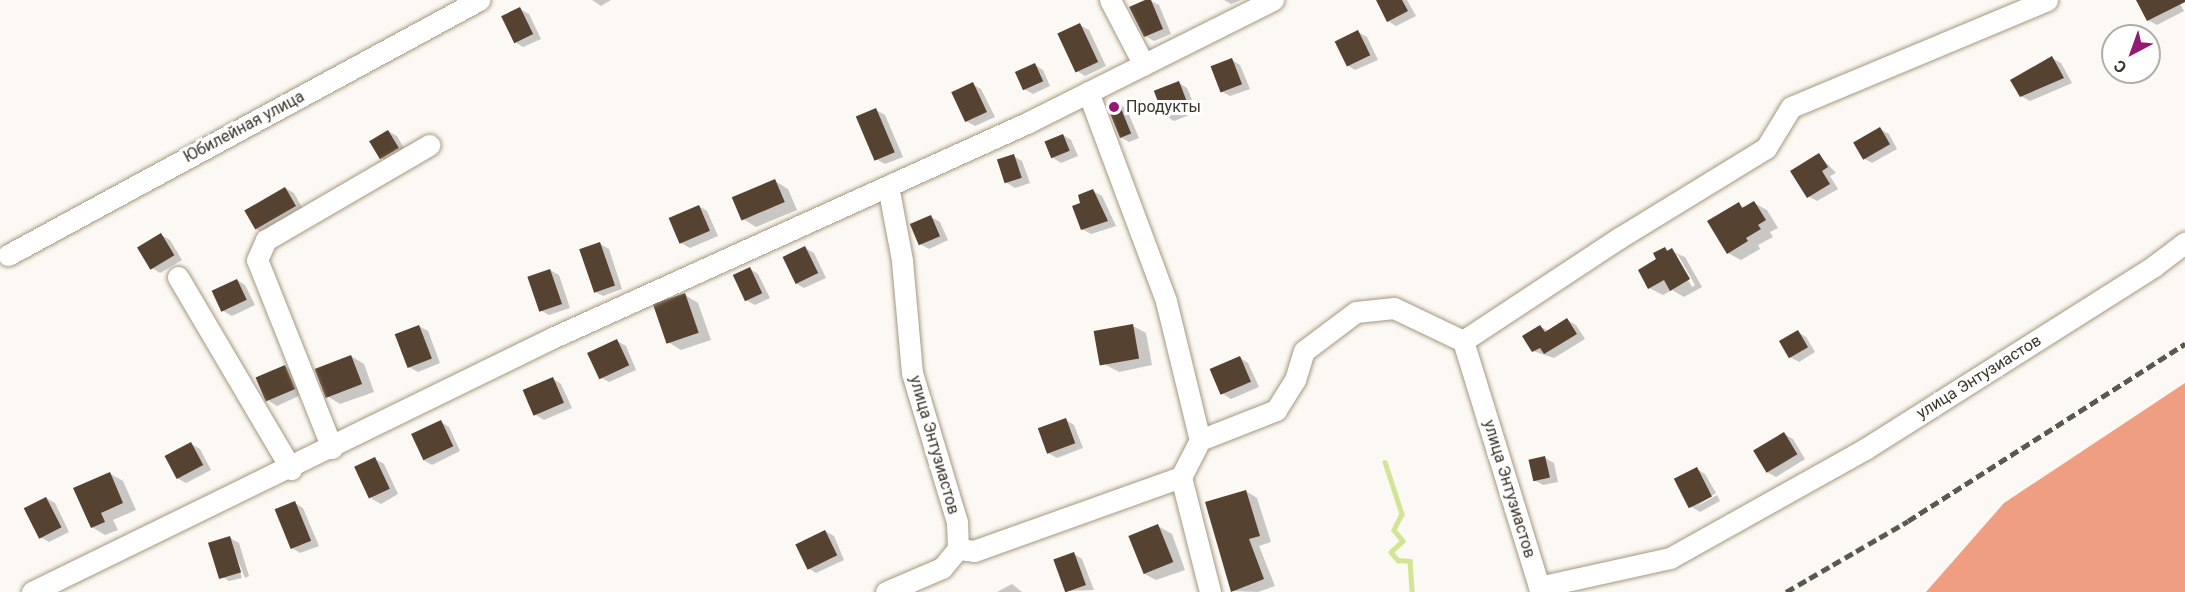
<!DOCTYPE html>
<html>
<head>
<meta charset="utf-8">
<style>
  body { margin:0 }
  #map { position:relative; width:2185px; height:592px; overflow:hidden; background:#fcf9f4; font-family:Roboto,sans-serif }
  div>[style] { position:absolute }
  .forest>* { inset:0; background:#ef9e81 }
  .shadow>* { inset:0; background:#0003 }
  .stream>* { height:4.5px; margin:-2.25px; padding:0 2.25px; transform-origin:2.25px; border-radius:2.25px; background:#d2e595 }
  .building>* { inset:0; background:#564231; transform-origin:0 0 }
  .roads { filter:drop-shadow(0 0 2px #a5977e) drop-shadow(0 0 2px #a5977e) }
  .minor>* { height:21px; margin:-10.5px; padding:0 10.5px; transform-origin:10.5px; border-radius:10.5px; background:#fff }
  .rail>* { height:4.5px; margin-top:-2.25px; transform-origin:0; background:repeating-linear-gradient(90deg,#5d584e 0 9px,transparent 0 13.5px) }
  .dots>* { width:16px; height:16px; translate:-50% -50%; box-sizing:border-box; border:3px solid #fff; border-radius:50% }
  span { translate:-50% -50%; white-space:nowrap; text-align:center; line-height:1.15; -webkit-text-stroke:6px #fff; paint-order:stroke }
  .poi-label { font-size:16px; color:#3b352a }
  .left { translate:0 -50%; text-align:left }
  .street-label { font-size:16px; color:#3b352a }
  .north { position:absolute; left:2101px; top:24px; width:60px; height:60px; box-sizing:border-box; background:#fff; border:2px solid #b1aeaa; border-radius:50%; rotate:221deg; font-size:16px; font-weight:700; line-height:24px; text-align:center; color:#3b352a }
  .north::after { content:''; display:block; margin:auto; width:21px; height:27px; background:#931975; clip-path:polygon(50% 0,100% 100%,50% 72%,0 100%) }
</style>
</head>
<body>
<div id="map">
  <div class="forest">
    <i style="clip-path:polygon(2185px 383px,2185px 592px,1926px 592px,2004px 503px)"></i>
  </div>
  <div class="shadow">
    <i style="clip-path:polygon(592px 0,611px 0,601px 6px)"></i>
    <i style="clip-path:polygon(1149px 0,1159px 5px,1171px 34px,1154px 41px,1145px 36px)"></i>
    <i style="clip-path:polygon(1224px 0,1241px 0,1231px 4px)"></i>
    <i style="clip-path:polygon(1377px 0,1407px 0,1416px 16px,1396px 26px,1388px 21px)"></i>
    <i style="clip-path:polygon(2143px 0,2178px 0,2184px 11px,2157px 25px,2148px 20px)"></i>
    <i style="clip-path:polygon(520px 9px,529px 14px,541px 39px,523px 47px,515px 42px)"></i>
    <i style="clip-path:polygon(1080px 25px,1089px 30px,1106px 66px,1085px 76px,1077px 71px)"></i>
    <i style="clip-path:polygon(1358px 32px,1367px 37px,1378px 60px,1355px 70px,1347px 65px)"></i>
    <i style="clip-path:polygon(2052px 58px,2061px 63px,2072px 83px,2030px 101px,2021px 96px)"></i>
    <i style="clip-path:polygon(1232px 60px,1240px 65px,1250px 89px,1230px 96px,1221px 91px)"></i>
    <i style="clip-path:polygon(1035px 65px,1043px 70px,1050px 86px,1033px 94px,1024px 89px)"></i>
    <i style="clip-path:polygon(1179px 83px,1187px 88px,1197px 112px,1174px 121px,1166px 116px)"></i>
    <i style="clip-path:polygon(972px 84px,981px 89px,995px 117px,975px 126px,966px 121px)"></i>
    <i style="clip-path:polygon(1117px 103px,1126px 108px,1139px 138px,1129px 142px,1120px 137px)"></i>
    <i style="clip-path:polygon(876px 110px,885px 115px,903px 157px,885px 164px,876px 159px)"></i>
    <i style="clip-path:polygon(1880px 129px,1889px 134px,1897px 149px,1872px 163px,1863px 158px)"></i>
    <i style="clip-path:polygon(388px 131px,397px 136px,407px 153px,390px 163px,381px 158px)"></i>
    <i style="clip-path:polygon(1063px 135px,1071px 140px,1078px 156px,1061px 163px,1053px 158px)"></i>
    <i style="clip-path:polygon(1819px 155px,1836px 173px,1830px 176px,1838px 189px,1817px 201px,1808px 196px)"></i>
    <i style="clip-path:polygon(1013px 156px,1022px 161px,1030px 183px,1015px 188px,1007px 183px)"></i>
    <i style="clip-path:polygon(775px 181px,788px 189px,797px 210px,756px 227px,743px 219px)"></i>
    <i style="clip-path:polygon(285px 188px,294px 193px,304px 211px,265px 234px,256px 229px)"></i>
    <i style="clip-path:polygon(1093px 191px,1102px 196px,1116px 226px,1091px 234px,1082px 229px)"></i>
    <i style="clip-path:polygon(1754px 203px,1767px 210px,1778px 228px,1770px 232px,1773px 237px,1758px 245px,1760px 249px,1741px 260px,1728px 253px,1739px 204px,1745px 208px)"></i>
    <i style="clip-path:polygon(699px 206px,707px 211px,718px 236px,690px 248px,681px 243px)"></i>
    <i style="clip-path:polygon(931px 217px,940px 222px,948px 240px,929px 249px,920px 244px)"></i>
    <i style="clip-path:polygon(161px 235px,170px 240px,182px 260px,160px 273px,152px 268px)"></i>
    <i style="clip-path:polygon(600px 244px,609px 249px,622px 289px,603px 296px,594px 291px)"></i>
    <i style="clip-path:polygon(805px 248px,814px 253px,826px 278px,804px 288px,795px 283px)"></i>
    <i style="clip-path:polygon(evenodd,1665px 249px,1685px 257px,1702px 287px,1684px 297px,1672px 290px,1663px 295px,1649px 288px,1665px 249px,1674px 255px,1678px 255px,1695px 285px,1692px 287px,1674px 255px)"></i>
    <i style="clip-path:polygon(750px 269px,758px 274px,770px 298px,755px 305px,746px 300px)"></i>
    <i style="clip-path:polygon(550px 270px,559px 275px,570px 308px,549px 315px,540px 310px)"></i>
    <i style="clip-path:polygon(237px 280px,245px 285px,255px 305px,232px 316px,223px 311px)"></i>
    <i style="clip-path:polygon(685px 295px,698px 303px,711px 340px,681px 350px,668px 342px)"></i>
    <i style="clip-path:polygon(1567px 320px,1576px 325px,1585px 339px,1554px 358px,1533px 351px,1541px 327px,1549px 331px)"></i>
    <i style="clip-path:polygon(419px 326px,428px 331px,440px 363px,418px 372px,409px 367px)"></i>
    <i style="clip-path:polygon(1133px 326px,1146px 333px,1152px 365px,1119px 372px,1106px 365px)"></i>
    <i style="clip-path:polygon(1798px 332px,1806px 337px,1815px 352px,1799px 362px,1790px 357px)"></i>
    <i style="clip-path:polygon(617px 341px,626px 346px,636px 370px,609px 382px,600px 377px)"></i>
    <i style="clip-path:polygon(351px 356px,364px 364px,374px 392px,340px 404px,327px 396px)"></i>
    <i style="clip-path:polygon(1240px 358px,1248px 363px,1259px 387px,1231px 399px,1223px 394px)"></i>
    <i style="clip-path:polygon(285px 366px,294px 371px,303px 394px,277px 406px,269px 401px)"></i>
    <i style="clip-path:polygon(553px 379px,561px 384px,572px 408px,544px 420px,536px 415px)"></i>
    <i style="clip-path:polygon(1066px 420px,1074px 425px,1083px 448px,1057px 458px,1048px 453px)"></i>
    <i style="clip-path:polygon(441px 422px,449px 427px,460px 451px,432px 465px,423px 460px)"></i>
    <i style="clip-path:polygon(1784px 434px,1793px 439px,1805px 459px,1776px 477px,1767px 472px)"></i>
    <i style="clip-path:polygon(191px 444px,200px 449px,211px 470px,186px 483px,177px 478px)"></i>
    <i style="clip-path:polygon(1545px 458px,1554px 463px,1558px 482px,1543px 485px,1534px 480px)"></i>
    <i style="clip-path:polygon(375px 459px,384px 464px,398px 494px,381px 504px,372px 499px)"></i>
    <i style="clip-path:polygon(1697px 469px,1705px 474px,1716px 493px,1694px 508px,1717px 495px,1720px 501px,1700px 512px,1692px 507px)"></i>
    <i style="clip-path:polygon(109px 473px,123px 481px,136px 510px,113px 520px,118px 530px,105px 535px,92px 527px)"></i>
    <i style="clip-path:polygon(1246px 491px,1257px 498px,1271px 542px,1259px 546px,1275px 586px,1258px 592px,1232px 591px)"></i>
    <i style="clip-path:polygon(46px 498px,55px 503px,69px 532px,49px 542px,40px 537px)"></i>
    <i style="clip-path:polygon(295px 503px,303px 508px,319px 546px,300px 553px,292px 548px)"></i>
    <i style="clip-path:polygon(1158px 526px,1172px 534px,1185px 570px,1156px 580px,1143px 573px)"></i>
    <i style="clip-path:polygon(825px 531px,834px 536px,844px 560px,816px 573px,808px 568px)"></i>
    <i style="clip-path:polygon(230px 538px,239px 543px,249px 576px,245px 578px,231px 543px,242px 578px,229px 581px,221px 576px)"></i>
    <i style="clip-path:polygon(1074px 554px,1082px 559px,1094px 590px,1067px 591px)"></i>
    <i style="clip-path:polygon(1012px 584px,1022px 592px,997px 592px)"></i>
  </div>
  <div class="stream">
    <i style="left:1385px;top:462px;width:55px;rotate:71.9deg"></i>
    <i style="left:1402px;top:514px;width:18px;rotate:117deg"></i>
    <i style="left:1394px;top:530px;width:14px;rotate:51deg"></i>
    <i style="left:1403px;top:541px;width:16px;rotate:137deg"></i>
    <i style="left:1391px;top:552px;width:11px;rotate:49deg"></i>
    <i style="left:1398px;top:560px;width:12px;rotate:5deg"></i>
    <i style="left:1410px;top:561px;width:31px;rotate:86deg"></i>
  </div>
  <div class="building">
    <i style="clip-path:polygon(1145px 0,1151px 0,1163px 29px,1144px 37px,1129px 7px)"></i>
    <i style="clip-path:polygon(1376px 0,1402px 0,1408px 11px,1387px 22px)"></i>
    <i style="clip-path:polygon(2136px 0,2185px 0,2185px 2px,2147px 21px)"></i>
    <i style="left:520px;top:7px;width:30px;height:21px;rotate:64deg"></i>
    <i style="left:1080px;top:23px;width:43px;height:25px;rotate:65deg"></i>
    <i style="left:1358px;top:30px;width:28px;height:26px;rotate:64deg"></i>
    <i style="clip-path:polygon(2052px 56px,2064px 78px,2020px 97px,2010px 80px)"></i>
    <i style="left:1232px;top:58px;width:28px;height:23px;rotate:69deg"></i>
    <i style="left:1035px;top:63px;width:20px;height:22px;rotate:66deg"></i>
    <i style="left:1179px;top:81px;width:28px;height:27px;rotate:69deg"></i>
    <i style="left:973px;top:82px;width:33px;height:24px;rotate:65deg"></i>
    <i style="left:1118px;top:101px;width:35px;height:12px;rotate:68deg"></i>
    <i style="left:876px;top:108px;width:48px;height:22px;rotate:67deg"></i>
    <i style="left:1880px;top:127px;width:20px;height:31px;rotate:60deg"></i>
    <i style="left:388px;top:130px;width:21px;height:22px;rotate:59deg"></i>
    <i style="left:1063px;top:134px;width:18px;height:20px;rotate:68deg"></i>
    <i style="clip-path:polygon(1819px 153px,1828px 167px,1822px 171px,1830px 184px,1807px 198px,1790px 171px)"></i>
    <i style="left:1014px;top:154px;width:25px;height:18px;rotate:72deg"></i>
    <i style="left:775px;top:179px;width:25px;height:47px;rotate:67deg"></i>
    <i style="left:285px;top:187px;width:22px;height:47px;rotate:60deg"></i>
    <i style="clip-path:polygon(1093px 189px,1108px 221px,1081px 230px,1072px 206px,1080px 203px,1078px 195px)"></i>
    <i style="clip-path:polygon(1754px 201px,1766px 220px,1758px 225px,1761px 229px,1746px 238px,1748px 241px,1727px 254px,1707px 221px,1739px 202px,1742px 208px)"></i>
    <i style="left:699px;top:205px;width:28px;height:33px;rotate:67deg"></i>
    <i style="left:931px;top:215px;width:23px;height:23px;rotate:67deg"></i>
    <i style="left:161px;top:233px;width:26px;height:28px;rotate:59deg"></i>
    <i style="left:600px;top:242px;width:46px;height:22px;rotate:71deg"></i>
    <i style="left:805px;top:246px;width:30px;height:25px;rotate:64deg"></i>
    <i style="clip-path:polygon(1665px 247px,1667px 251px,1672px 248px,1690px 279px,1670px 291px,1664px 280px,1648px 289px,1638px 270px,1656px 259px,1653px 253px)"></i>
    <i style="left:750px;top:267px;width:29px;height:19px;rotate:65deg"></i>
    <i style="left:550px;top:269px;width:37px;height:24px;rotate:71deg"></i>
    <i style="left:237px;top:279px;width:23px;height:28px;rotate:65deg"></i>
    <i style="left:685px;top:293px;width:42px;height:34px;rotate:71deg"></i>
    <i style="clip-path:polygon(1567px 318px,1577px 334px,1544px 354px,1540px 348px,1532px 352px,1522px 336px,1540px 325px,1545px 332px)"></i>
    <i style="left:1133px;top:324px;width:35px;height:40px;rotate:80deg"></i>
    <i style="left:419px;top:325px;width:36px;height:26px;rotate:69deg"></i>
    <i style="left:1798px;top:330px;width:20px;height:22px;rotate:60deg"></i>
    <i style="left:617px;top:339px;width:29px;height:33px;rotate:65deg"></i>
    <i style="left:351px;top:355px;width:31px;height:39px;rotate:69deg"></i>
    <i style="left:1240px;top:356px;width:28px;height:33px;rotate:67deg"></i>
    <i style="left:285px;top:365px;width:26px;height:32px;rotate:67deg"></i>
    <i style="left:553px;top:377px;width:28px;height:33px;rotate:67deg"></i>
    <i style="left:1066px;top:418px;width:27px;height:30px;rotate:70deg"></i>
    <i style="left:441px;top:420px;width:29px;height:33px;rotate:65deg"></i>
    <i style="left:1784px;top:432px;width:26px;height:36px;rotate:59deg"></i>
    <i style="left:191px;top:442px;width:26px;height:30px;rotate:62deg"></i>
    <i style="left:1545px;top:456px;width:22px;height:17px;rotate:77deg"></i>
    <i style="left:375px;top:457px;width:35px;height:23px;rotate:65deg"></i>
    <i style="left:1697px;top:467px;width:33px;height:26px;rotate:63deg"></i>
    <i style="clip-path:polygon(110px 472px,123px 503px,101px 513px,105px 522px,91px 528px,73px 488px)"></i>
    <i style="clip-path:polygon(1246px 490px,1260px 536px,1249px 539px,1264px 579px,1231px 592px,1205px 502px)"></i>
    <i style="left:46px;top:497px;width:34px;height:25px;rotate:63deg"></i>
    <i style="left:295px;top:501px;width:43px;height:22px;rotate:68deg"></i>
    <i style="left:1158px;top:524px;width:41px;height:32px;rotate:68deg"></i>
    <i style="left:825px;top:530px;width:28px;height:33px;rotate:64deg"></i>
    <i style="left:230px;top:536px;width:38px;height:23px;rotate:73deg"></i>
    <i style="left:1074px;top:552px;width:35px;height:22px;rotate:70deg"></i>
  </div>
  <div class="roads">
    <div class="minor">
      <i style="left:1110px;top:0;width:73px;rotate:62.4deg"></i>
      <i style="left:2047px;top:0;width:277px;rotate:157.3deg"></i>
      <i style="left:1791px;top:107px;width:48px;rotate:121.4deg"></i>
      <i style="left:1766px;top:148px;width:172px;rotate:148.5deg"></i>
      <i style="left:1619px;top:238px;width:187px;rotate:146.6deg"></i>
      <i style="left:1463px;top:341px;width:257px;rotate:72.8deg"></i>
      <i style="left:1539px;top:587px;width:134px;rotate:-12.5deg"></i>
      <i style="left:1670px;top:558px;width:223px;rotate:-29.2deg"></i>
      <i style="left:1865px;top:449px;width:342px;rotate:-32.3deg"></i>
      <i style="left:2154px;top:266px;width:39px;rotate:-37deg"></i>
      <i style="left:1088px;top:92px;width:223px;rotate:69.5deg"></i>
      <i style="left:1166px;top:301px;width:143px;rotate:76.3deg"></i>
      <i style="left:1200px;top:440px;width:42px;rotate:117.2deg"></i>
      <i style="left:1181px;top:477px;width:119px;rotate:75.8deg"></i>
      <i style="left:8px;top:255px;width:536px;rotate:-28.43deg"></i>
      <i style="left:178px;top:277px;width:223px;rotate:59.5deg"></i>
      <i style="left:1200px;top:440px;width:82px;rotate:-21.5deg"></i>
      <i style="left:1276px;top:410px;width:36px;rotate:-58deg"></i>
      <i style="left:1295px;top:380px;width:30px;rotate:-73deg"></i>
      <i style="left:1304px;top:351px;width:65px;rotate:-36.9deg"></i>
      <i style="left:1356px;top:312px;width:38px;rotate:-6deg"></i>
      <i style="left:1394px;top:308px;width:76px;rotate:25.6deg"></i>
      <i style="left:332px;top:448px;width:202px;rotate:-111.7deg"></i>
      <i style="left:257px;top:260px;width:22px;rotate:-66deg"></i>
      <i style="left:266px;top:240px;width:189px;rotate:-30.2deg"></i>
      <i style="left:958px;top:549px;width:16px;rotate:7deg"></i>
      <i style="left:974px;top:551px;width:220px;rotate:-19.7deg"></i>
      <i style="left:32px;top:592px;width:579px;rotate:-26.03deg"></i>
      <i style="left:552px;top:338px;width:524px;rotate:-24.36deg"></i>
      <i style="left:1029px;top:122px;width:273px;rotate:-26.6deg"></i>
      <i style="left:886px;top:592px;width:61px;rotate:-23.2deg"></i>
      <i style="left:942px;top:568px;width:25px;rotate:-50deg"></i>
      <i style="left:958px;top:549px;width:27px;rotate:-92deg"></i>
      <i style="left:957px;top:522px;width:156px;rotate:-106.8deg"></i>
      <i style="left:912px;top:373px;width:113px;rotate:-95.1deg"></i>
      <i style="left:902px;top:260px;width:75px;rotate:-100.7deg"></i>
    </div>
  </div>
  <div class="rail">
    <i style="left:1786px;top:592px;width:141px;rotate:-30.2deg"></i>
    <i style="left:1908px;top:521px;width:329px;rotate:-32.6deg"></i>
  </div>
  <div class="dots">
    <i style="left:1114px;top:107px;background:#931975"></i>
  </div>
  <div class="poi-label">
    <span class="left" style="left:1126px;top:107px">Продукты</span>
  </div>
  <div class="street-label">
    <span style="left:244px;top:127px;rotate:-28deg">Юбилейная улица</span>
    <span style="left:1979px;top:377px;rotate:-32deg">улица Энтузиастов</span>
    <span style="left:934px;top:445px;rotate:74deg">улица Энтузиастов</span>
    <span style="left:1509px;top:489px;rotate:73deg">улица Энтузиастов</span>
  </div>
  <div class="north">С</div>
</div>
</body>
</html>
